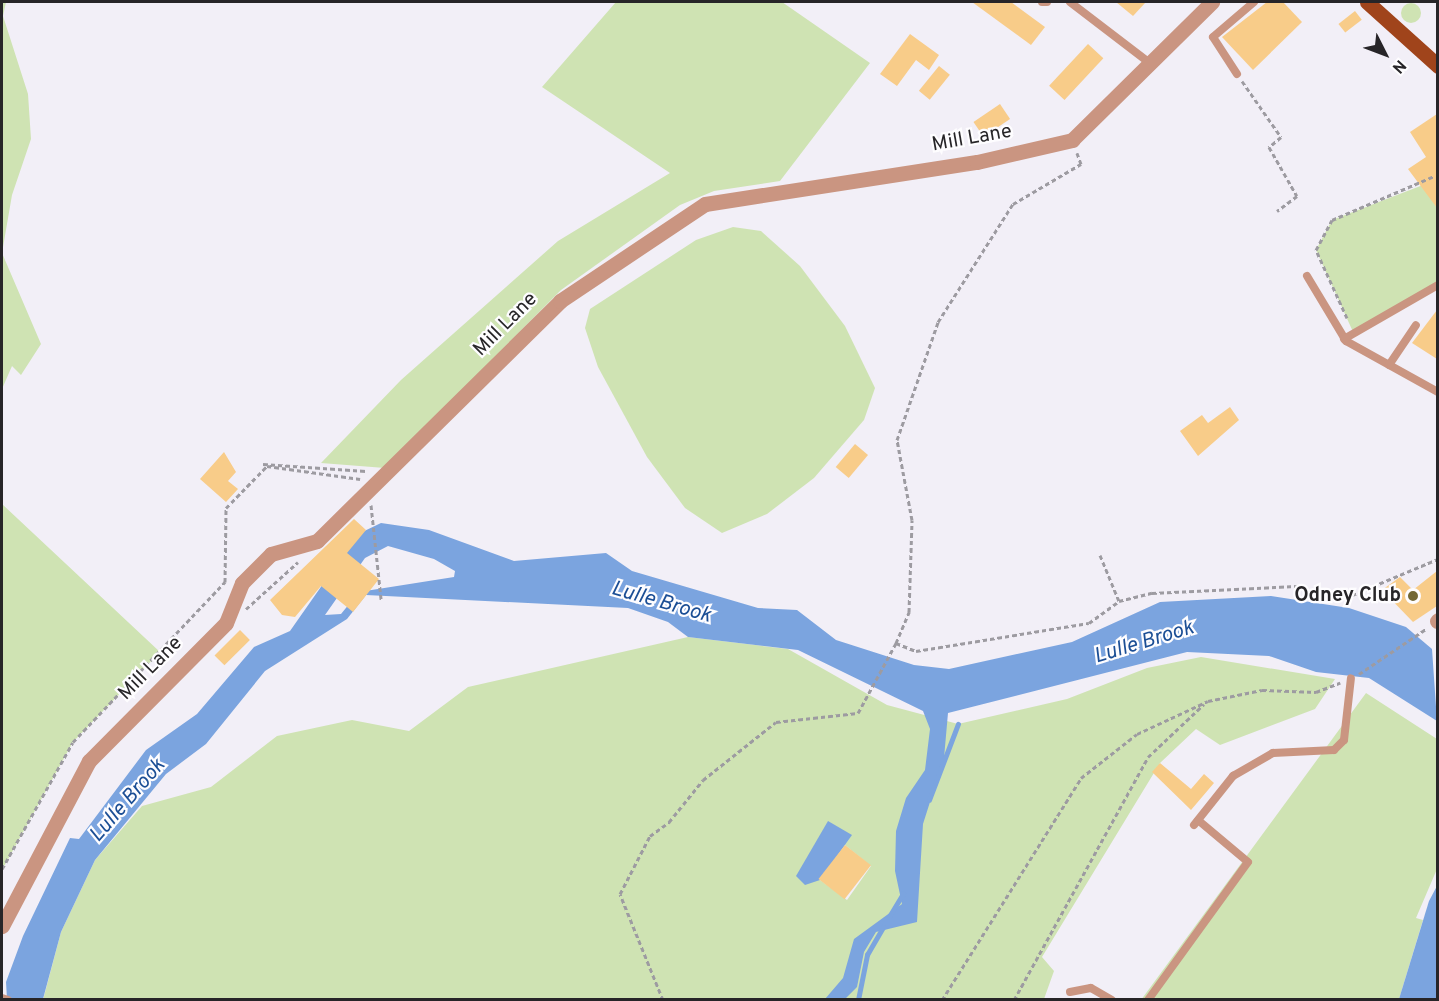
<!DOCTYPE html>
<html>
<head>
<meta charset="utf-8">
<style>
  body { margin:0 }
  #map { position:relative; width:1439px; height:1001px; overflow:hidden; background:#f2eff7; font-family:Overpass,sans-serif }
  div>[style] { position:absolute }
  .green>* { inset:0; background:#cfe3b3 }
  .round { border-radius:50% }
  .water>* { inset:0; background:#7ba4df }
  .stream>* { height:4.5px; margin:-2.25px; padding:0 2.25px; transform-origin:2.25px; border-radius:2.25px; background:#7ba4df }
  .building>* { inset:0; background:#f8cc89; transform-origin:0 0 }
  .path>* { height:3px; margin-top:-1.5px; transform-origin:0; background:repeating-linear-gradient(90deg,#9d9ba1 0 4.5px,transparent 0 7.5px) }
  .lane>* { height:8px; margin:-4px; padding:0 4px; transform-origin:4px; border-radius:4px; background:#ca9581 }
  .street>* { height:15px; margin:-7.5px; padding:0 7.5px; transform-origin:7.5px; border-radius:7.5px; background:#ca9581 }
  .primary>* { height:15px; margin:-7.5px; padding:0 7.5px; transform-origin:7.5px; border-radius:7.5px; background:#a0441b }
  .dots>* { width:16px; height:16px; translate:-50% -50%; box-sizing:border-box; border:3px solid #fefdff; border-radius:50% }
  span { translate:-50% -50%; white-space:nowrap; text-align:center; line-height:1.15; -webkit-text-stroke:4.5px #fefdff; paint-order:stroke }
  .street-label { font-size:20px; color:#272528 }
  .poi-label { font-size:20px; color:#272528; font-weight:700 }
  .right { translate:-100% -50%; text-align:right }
  .water-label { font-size:21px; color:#1b4e95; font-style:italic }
  .frame { position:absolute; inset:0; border:3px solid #272528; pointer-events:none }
  .north { position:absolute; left:1355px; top:24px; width:60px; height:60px; -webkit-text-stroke:4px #fefdff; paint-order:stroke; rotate:132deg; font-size:16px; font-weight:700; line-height:24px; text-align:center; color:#272528 }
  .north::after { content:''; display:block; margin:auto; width:21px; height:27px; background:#272528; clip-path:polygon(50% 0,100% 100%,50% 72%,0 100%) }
</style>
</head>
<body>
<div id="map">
  <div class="green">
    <i style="clip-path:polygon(2px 2px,6px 2px,3px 16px,28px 94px,31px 139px,12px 195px,2px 253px,41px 344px,21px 375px,12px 366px,2px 389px)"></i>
    <i style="clip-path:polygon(616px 2px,782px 2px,870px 63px,780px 181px,714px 191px,680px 205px,561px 290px,385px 468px,321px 463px,401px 380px,558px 241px,670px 173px,542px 87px)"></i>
    <i class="round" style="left:1401px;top:3px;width:20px;height:20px"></i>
    <i style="clip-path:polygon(1423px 185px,1437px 208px,1437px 285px,1354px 334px,1316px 250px,1332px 220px)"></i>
    <i style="clip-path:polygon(733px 227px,761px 231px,800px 266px,845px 326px,875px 388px,864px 420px,814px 478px,767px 514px,722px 533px,685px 508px,647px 457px,598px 367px,585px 328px,590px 309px,696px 240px)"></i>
    <i style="clip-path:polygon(2px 504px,160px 652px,73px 742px,2px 870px)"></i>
    <i style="clip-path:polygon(evenodd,688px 637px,788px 649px,887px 705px,958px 724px,1067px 699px,1147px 668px,1201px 657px,1335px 679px,1315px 709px,1220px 745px,1196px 729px,1160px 763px,1042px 957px,1054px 971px,1044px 999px,43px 1000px,61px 932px,95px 860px,142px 806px,211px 787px,277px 736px,352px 720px,409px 731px,468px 687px,688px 637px,852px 835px,845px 845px,871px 866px,847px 900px,820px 880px,852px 835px)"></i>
    <i style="clip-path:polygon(1366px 693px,1437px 739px,1437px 869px,1416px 918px,1423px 920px,1399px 999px,1141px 1000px)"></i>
  </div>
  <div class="water">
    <i style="clip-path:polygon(evenodd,381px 523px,429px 530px,514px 561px,606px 553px,632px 571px,758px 608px,797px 610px,836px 640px,914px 665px,949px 669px,1072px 642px,1160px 602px,1271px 596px,1349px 608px,1406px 627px,1432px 649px,1437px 721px,1369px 678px,1316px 672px,1269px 656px,1187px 652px,948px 713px,944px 758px,923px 824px,917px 922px,876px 932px,864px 952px,857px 987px,845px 999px,825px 999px,843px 978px,854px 939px,902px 904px,895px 871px,896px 831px,906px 798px,925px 770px,930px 729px,923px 711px,798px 650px,688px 637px,668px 622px,628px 608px,366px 595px,347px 619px,265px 671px,206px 744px,166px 774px,95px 860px,61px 932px,43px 999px,7px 999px,6px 982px,23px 936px,70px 838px,79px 839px,146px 750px,197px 714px,254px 647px,290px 631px,358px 534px,381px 523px,388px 546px,434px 559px,455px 571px,454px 577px,359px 592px,341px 614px,325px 615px,365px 558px,388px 546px)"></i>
    <i style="clip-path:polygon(828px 821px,852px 835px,820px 880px,805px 885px,796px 876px)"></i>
    <i style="clip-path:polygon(1437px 886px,1437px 999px,1399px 999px,1429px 901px)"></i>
  </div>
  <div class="stream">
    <i style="left:929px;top:800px;width:81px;rotate:-69.1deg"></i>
    <i style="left:889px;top:917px;width:27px;rotate:-59deg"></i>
    <i style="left:858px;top:1000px;width:46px;rotate:-78.7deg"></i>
    <i style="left:867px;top:955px;width:32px;rotate:-60deg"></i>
  </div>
  <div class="building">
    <i style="clip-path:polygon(972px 2px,1011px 2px,1045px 27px,1031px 45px)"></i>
    <i style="clip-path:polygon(1116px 2px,1146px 2px,1133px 16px)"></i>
    <i style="clip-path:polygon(1267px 2px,1283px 2px,1302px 22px,1253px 70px,1222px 37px)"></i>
    <i style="left:1355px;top:11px;width:11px;height:21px;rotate:52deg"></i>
    <i style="clip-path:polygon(910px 34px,939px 55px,929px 70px,916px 60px,897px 86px,880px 74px)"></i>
    <i style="left:1088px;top:44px;width:21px;height:57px;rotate:43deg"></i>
    <i style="left:939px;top:66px;width:14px;height:32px;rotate:39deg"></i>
    <i style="left:1000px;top:104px;width:18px;height:32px;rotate:56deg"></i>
    <i style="clip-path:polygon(1437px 114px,1437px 208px,1408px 169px,1426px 157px,1410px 132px)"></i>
    <i style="clip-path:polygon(1437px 310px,1437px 359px,1412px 343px)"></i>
    <i style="clip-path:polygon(1230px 407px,1239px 420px,1198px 456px,1180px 431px,1202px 415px,1208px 423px)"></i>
    <i style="left:855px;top:444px;width:17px;height:30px;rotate:40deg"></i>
    <i style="clip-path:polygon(224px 452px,236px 472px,228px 481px,238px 489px,226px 502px,200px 479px)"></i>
    <i style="clip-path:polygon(354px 519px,366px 530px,347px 553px,379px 579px,353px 612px,321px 586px,295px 617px,282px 615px,270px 600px)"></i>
    <i style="clip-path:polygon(1437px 571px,1437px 606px,1413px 622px,1382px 590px,1400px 577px,1413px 590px)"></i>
    <i style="left:240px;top:630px;width:14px;height:36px;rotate:45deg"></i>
    <i style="clip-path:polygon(1160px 763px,1191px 789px,1204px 774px,1214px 783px,1191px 810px,1152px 772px)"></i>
    <i style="left:845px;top:845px;width:33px;height:43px;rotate:38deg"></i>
  </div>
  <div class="path">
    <i style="left:1242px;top:81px;width:68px;rotate:55.1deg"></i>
    <i style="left:1281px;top:137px;width:16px;rotate:140deg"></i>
    <i style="left:1269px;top:147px;width:56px;rotate:60.3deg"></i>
    <i style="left:1297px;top:196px;width:25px;rotate:143deg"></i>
    <i style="left:1347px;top:318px;width:75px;rotate:-114.5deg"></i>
    <i style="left:1316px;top:250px;width:34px;rotate:-62deg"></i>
    <i style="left:1332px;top:220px;width:111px;rotate:-23.3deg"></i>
    <i style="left:263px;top:464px;width:103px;rotate:3.9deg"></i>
    <i style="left:371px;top:505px;width:95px;rotate:83.9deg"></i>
    <i style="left:1100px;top:555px;width:50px;rotate:67.6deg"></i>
    <i style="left:246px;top:609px;width:70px;rotate:-42.1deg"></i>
    <i style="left:896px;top:643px;width:34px;rotate:-67deg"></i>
    <i style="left:909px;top:612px;width:92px;rotate:-88.1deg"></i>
    <i style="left:912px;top:520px;width:81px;rotate:-100.6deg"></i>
    <i style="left:897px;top:440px;width:125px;rotate:-70.8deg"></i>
    <i style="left:938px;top:322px;width:140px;rotate:-57.6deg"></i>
    <i style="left:1013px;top:204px;width:79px;rotate:-30.5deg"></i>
    <i style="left:1081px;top:164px;width:12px;rotate:-110deg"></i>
    <i style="left:1359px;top:674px;width:81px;rotate:-33.9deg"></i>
    <i style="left:2px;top:869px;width:145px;rotate:-60.8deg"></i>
    <i style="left:73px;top:742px;width:221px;rotate:-46.5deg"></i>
    <i style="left:225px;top:582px;width:74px;rotate:-89.2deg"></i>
    <i style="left:226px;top:508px;width:59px;rotate:-45.7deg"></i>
    <i style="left:267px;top:466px;width:94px;rotate:8deg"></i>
    <i style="left:663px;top:1000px;width:114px;rotate:-112.1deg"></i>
    <i style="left:620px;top:894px;width:65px;rotate:-62.7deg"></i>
    <i style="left:650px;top:836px;width:24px;rotate:-36deg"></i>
    <i style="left:669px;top:822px;width:54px;rotate:-51deg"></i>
    <i style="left:703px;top:780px;width:93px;rotate:-38.5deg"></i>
    <i style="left:776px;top:722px;width:82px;rotate:-6.3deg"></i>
    <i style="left:858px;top:713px;width:80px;rotate:-61.5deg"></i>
    <i style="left:896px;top:643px;width:22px;rotate:22deg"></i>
    <i style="left:916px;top:651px;width:175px;rotate:-9.2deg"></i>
    <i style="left:1089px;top:623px;width:37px;rotate:-36deg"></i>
    <i style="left:1119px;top:601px;width:34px;rotate:-14deg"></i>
    <i style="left:1152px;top:593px;width:144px;rotate:-2.8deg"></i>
    <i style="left:1296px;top:586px;width:50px;rotate:13.8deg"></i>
    <i style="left:1345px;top:598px;width:101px;rotate:-22.8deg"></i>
    <i style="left:942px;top:1000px;width:262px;rotate:-57.9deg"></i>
    <i style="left:1081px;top:778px;width:71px;rotate:-38.2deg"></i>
    <i style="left:1137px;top:734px;width:78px;rotate:-24.9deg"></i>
    <i style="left:1208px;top:701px;width:55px;rotate:-11.5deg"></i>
    <i style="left:1262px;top:690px;width:54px;rotate:2.1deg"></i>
    <i style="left:1316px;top:692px;width:26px;rotate:-21deg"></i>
    <i style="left:1014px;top:1000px;width:277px;rotate:-61.1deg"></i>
    <i style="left:1148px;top:757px;width:77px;rotate:-43.4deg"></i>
  </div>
  <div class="lane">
    <i style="left:1042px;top:2px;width:5px"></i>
    <i style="left:1070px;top:2px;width:102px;rotate:37.4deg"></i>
    <i style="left:1237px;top:74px;width:44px;rotate:-123deg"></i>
    <i style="left:1213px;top:37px;width:54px;rotate:-40.5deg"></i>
    <i style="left:1307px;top:276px;width:76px;rotate:59deg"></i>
    <i style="left:1346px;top:341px;width:105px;rotate:29deg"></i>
    <i style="left:1344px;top:339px;width:108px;rotate:-29.9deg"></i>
    <i style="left:1389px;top:365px;width:48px;rotate:-56deg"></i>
    <i style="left:1194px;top:825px;width:63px;rotate:-51.5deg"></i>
    <i style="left:1233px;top:776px;width:46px;rotate:-29.9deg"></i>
    <i style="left:1273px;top:753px;width:61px;rotate:-2.8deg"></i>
    <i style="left:1334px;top:750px;width:14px;rotate:-45deg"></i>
    <i style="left:1344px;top:740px;width:62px;rotate:-83.6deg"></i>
    <i style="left:1070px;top:992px;width:21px;rotate:-11deg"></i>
    <i style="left:1091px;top:988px;width:24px;rotate:30deg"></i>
    <i style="left:2px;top:998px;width:6px;rotate:18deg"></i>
    <i style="left:1148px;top:1000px;width:170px;rotate:-54.1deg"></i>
    <i style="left:1248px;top:862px;width:65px;rotate:-140deg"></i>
  </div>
  <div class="street">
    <i style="left:1437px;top:621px;width:1px;rotate:-45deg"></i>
    <i style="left:2px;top:926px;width:187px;rotate:-62.2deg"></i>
    <i style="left:89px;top:761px;width:194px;rotate:-45.2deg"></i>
    <i style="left:226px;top:623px;width:43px;rotate:-68.2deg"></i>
    <i style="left:242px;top:583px;width:41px;rotate:-45deg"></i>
    <i style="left:271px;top:554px;width:48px;rotate:-15.8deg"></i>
    <i style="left:317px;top:541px;width:342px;rotate:-44.6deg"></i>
    <i style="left:560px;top:301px;width:174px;rotate:-33.8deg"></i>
    <i style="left:705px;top:204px;width:275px;rotate:-8.8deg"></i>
    <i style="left:977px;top:162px;width:98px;rotate:-13deg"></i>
    <i style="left:1072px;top:140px;width:197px;rotate:-44.6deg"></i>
  </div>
  <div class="primary">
    <i style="left:1367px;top:2px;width:96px;rotate:42deg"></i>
  </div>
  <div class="dots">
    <i style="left:1413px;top:596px;background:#736835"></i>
  </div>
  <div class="street-label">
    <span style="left:972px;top:139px;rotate:-10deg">Mill Lane</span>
    <span style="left:506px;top:325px;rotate:-45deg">Mill Lane</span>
    <span style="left:151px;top:669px;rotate:-45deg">Mill Lane</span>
  </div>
  <div class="poi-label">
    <span class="right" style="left:1401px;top:596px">Odney Club</span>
  </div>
  <div class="water-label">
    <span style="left:661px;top:603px;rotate:16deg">Lulle Brook</span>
    <span style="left:1144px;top:643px;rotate:-17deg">Lulle Brook</span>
    <span style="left:128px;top:801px;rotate:-49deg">Lulle Brook</span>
  </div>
  <div class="frame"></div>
  <div class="north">N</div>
</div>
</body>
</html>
